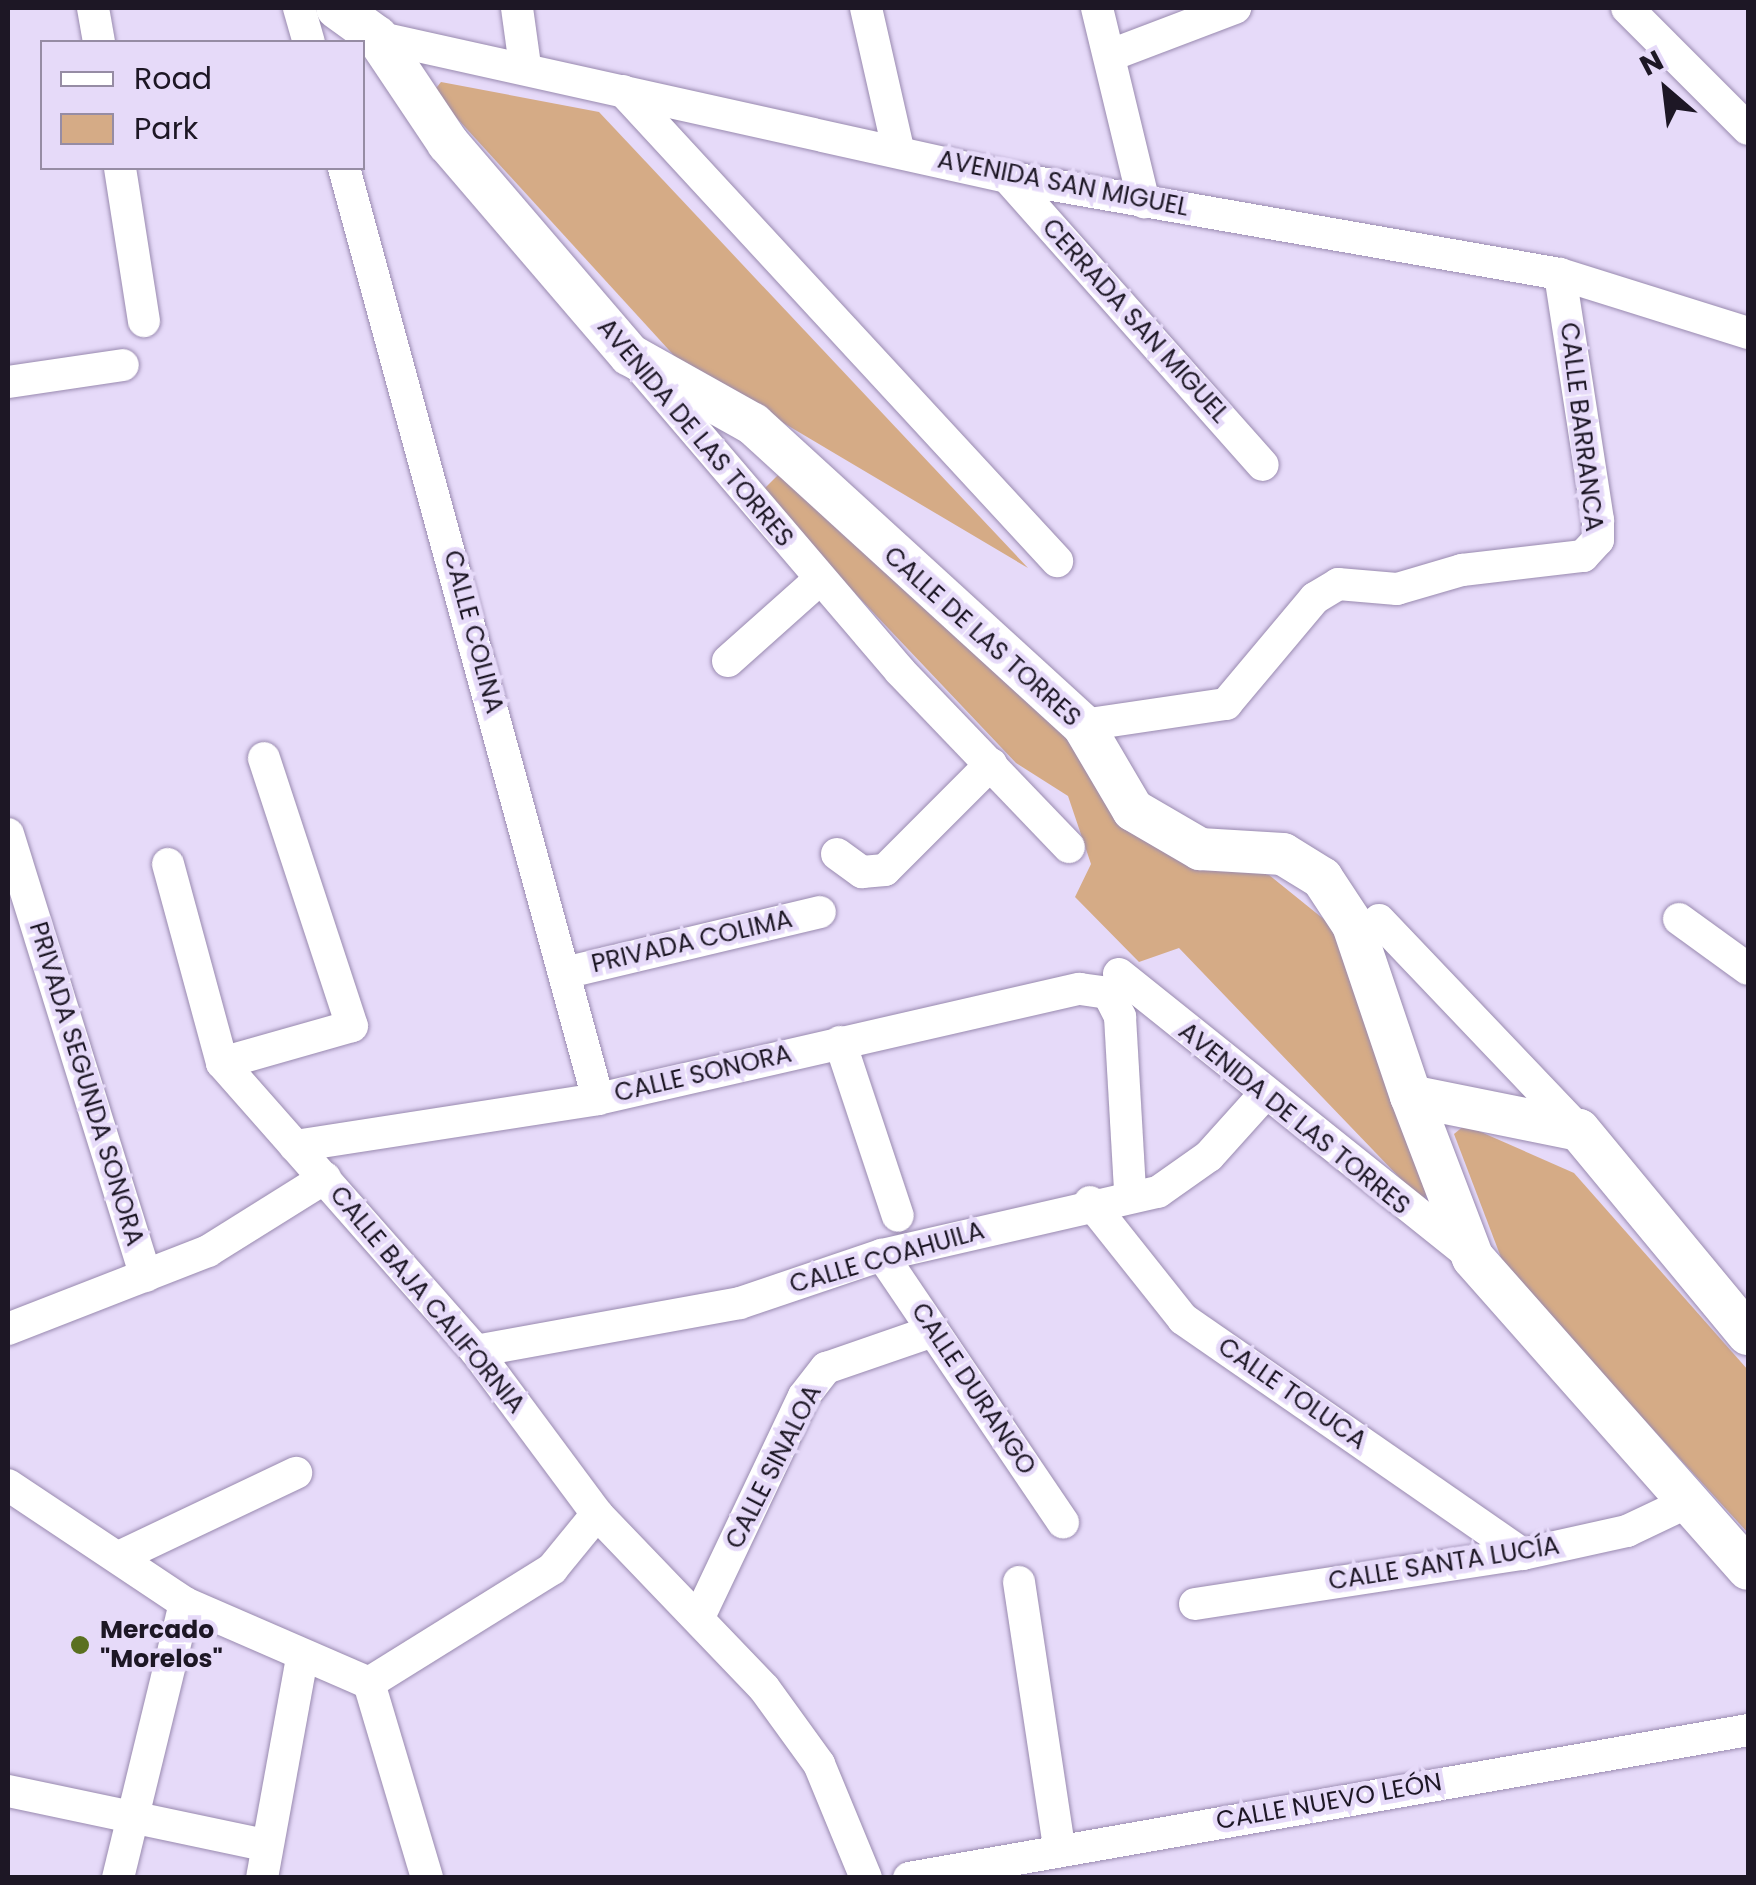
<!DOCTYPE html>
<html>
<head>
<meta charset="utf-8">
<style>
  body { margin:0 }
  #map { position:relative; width:1756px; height:1885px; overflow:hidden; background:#e6daf9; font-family:Poppins,sans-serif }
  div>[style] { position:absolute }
  .green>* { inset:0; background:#d5ab86 }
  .roads { filter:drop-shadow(0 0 2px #998aaf) drop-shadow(0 0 2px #998aaf) }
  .minor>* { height:32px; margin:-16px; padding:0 16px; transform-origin:16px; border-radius:16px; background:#fff }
  .tertiary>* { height:42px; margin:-21px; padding:0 21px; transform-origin:21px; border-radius:21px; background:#fff }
  .dots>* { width:28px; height:28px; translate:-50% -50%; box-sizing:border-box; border:5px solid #e6daf9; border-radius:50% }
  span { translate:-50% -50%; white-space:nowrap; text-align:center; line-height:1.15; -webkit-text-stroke:9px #e6daf9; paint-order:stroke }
  .street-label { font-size:25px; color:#1d1725 }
  .poi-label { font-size:25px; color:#1d1725; font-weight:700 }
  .left { translate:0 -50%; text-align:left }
  .frame { position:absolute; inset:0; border:10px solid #1d1725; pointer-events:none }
  .legend { position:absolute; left:40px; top:40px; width:325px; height:130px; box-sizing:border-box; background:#e6daf9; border:2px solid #968ca4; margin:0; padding:12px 18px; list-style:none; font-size:30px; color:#1d1725 }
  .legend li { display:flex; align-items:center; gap:20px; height:50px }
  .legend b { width:50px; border:2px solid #968ca4 }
  .north { position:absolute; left:1616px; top:40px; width:100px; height:100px; -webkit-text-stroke:8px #e6daf9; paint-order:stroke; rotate:332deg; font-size:28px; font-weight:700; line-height:40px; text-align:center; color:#1d1725 }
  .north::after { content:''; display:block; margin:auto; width:35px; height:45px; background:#1d1725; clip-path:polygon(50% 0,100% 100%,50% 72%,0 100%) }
</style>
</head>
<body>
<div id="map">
  <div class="green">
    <i style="clip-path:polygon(441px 82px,599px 112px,1028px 568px,679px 361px,433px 92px)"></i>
    <i style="clip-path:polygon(784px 469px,841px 533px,1080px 736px,1164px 847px,1269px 875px,1331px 925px,1433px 1186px,1422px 1201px,1179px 948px,1139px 962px,1075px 897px,1091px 864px,1068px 796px,1016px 763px,760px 493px)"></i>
    <i style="clip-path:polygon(1465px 1125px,1574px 1173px,1748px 1370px,1748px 1533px,1505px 1268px,1454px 1134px)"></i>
  </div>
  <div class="roads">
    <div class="minor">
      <i style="left:93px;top:8px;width:35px;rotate:80deg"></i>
      <i style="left:299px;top:8px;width:35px;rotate:74deg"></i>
      <i style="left:517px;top:8px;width:59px;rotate:82.1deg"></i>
      <i style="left:866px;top:8px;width:145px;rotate:77.2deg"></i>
      <i style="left:1097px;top:8px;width:200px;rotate:76.4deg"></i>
      <i style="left:1627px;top:8px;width:171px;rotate:45deg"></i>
      <i style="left:377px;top:37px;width:645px;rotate:12.53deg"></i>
      <i style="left:1007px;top:177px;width:561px;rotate:9.95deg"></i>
      <i style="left:1560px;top:274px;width:197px;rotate:17.4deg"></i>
      <i style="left:1111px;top:55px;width:133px;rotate:-20.8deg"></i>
      <i style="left:623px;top:91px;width:640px;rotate:47.28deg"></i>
      <i style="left:120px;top:168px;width:155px;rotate:81.1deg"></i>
      <i style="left:344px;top:168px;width:965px;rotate:74.74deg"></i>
      <i style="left:1007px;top:177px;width:385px;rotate:48.4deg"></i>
      <i style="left:643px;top:370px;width:396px;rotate:49.5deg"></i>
      <i style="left:900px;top:671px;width:244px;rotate:46.2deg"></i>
      <i style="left:8px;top:382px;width:116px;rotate:-8.4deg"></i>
      <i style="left:728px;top:661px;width:123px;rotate:-41.7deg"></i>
      <i style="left:1083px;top:725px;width:145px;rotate:-8.4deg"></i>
      <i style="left:1226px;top:704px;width:138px;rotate:-50deg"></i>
      <i style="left:1315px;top:598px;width:27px;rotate:-31deg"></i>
      <i style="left:1338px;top:584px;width:59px;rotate:4.8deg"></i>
      <i style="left:1397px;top:589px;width:68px;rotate:-16.3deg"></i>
      <i style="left:1462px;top:570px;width:122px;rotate:-6.6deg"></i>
      <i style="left:1583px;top:556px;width:22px;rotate:-47deg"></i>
      <i style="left:1598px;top:540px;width:20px;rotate:-90deg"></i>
      <i style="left:1598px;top:520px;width:249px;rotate:-98.8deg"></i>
      <i style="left:8px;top:834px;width:463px;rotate:72.7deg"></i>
      <i style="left:837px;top:854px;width:31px;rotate:36deg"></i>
      <i style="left:862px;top:872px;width:23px;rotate:-5deg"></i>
      <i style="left:885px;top:870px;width:150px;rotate:-45deg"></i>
      <i style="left:168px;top:864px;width:206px;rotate:74.8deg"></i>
      <i style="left:222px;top:1063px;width:384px;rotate:48.6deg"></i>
      <i style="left:476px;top:1351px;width:203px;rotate:53.4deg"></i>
      <i style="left:597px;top:1514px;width:241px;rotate:46.2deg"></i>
      <i style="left:764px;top:1688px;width:94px;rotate:54.1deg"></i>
      <i style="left:819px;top:1764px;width:123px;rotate:67.6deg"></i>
      <i style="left:1679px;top:919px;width:85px;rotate:35.9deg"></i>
      <i style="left:1379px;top:920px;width:290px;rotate:46.4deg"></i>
      <i style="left:564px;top:973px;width:263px;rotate:-13.4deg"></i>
      <i style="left:1119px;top:974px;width:454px;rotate:38.7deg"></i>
      <i style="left:840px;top:1042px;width:183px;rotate:71.6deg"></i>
      <i style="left:222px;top:1063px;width:135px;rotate:-15.9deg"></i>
      <i style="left:352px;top:1026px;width:282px;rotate:-108.2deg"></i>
      <i style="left:295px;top:1146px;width:307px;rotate:-8.8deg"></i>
      <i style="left:598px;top:1099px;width:494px;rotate:-12.9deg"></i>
      <i style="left:1080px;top:989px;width:28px;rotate:8deg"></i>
      <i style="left:1108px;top:993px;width:27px;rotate:63deg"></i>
      <i style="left:1120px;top:1017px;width:176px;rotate:86.7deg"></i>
      <i style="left:1090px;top:1202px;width:149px;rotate:51.5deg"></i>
      <i style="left:1183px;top:1319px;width:413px;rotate:34.7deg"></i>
      <i style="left:882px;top:1255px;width:323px;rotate:55.9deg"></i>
      <i style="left:8px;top:1329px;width:215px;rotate:-21.3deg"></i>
      <i style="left:208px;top:1251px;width:138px;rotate:-32deg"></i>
      <i style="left:476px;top:1351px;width:268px;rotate:-10.3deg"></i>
      <i style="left:740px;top:1303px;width:150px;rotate:-18.7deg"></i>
      <i style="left:882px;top:1255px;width:283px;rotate:-12.9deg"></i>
      <i style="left:1158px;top:1192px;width:62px;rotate:-35.2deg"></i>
      <i style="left:1209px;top:1156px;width:81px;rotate:-48deg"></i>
      <i style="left:8px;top:1485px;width:213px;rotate:33.7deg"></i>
      <i style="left:185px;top:1603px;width:201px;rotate:23.5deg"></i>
      <i style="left:369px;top:1683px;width:203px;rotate:73.4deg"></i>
      <i style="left:121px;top:1556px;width:194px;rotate:-25.4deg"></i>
      <i style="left:1019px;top:1582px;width:269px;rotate:81.4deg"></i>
      <i style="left:1195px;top:1604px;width:332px;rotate:-8.7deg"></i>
      <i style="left:1523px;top:1554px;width:107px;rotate:-12.5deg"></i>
      <i style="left:1627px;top:1531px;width:68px;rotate:-25.4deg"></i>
      <i style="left:700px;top:1615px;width:242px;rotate:-64.6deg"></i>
      <i style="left:804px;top:1396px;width:36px;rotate:-52deg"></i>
      <i style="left:826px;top:1368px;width:113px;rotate:-19.1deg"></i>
      <i style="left:369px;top:1683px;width:216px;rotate:-31.9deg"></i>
      <i style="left:552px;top:1569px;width:71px;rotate:-50.7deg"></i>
      <i style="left:8px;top:1791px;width:263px;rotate:11.9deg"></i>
      <i style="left:118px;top:1878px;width:283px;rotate:-76.3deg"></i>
      <i style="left:262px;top:1878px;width:224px;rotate:-79.7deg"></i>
      <i style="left:909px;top:1878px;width:852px;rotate:-10deg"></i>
    </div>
    <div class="tertiary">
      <i style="left:337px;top:8px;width:49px;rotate:35.9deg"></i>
      <i style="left:377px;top:37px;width:128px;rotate:56.2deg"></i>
      <i style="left:448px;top:143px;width:279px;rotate:49.4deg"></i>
      <i style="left:630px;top:355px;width:141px;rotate:29.3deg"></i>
      <i style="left:753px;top:424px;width:447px;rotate:42.4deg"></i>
      <i style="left:1083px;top:725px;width:99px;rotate:59.5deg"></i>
      <i style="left:1133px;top:810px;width:78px;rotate:30.2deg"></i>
      <i style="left:1200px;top:849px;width:83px;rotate:3.4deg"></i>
      <i style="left:1283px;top:854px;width:46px;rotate:31.6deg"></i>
      <i style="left:1322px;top:878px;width:56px;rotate:56.6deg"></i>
      <i style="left:1353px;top:925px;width:181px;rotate:71.3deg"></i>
      <i style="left:1411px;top:1096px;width:171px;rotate:11.4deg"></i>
      <i style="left:1579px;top:1130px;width:265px;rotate:50.4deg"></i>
      <i style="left:1411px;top:1096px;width:173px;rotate:69.1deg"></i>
      <i style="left:1473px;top:1258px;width:415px;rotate:48.5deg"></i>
    </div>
  </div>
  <div class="dots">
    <i style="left:80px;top:1645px;background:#5a7020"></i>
  </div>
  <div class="street-label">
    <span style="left:1063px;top:184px;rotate:11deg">AVENIDA SAN MIGUEL</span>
    <span style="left:1135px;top:321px;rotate:48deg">CERRADA SAN MIGUEL</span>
    <span style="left:1581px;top:427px;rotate:83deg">CALLE BARRANCA</span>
    <span style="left:695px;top:433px;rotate:50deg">AVENIDA DE LAS TORRES</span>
    <span style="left:473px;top:632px;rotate:75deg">CALLE COLINA</span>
    <span style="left:982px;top:637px;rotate:42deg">CALLE DE LAS TORRES</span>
    <span style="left:692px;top:942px;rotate:-13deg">PRIVADA COLIMA</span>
    <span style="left:703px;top:1074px;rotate:-13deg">CALLE SONORA</span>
    <span style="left:86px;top:1084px;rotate:73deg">PRIVADA SEGUNDA SONORA</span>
    <span style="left:1294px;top:1119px;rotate:39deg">AVENIDA DE LAS TORRES</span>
    <span style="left:887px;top:1258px;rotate:-16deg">CALLE COAHUILA</span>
    <span style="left:427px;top:1300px;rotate:50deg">CALLE BAJA CALIFORNIA</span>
    <span style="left:973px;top:1389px;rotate:56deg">CALLE DURANGO</span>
    <span style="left:1292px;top:1394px;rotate:35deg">CALLE TOLUCA</span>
    <span style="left:774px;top:1467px;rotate:-63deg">CALLE SINALOA</span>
    <span style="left:1444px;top:1564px;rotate:-9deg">CALLE SANTA LUCÍA</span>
    <span style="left:1329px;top:1802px;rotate:-10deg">CALLE NUEVO LEÓN</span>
  </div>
  <div class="poi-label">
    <span class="left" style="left:100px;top:1645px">Mercado<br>"Morelos"</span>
  </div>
  <div class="frame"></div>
  <ul class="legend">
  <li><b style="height:12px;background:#fff"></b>Road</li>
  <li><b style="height:28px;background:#d5ab86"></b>Park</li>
  </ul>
  <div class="north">N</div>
</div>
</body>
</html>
